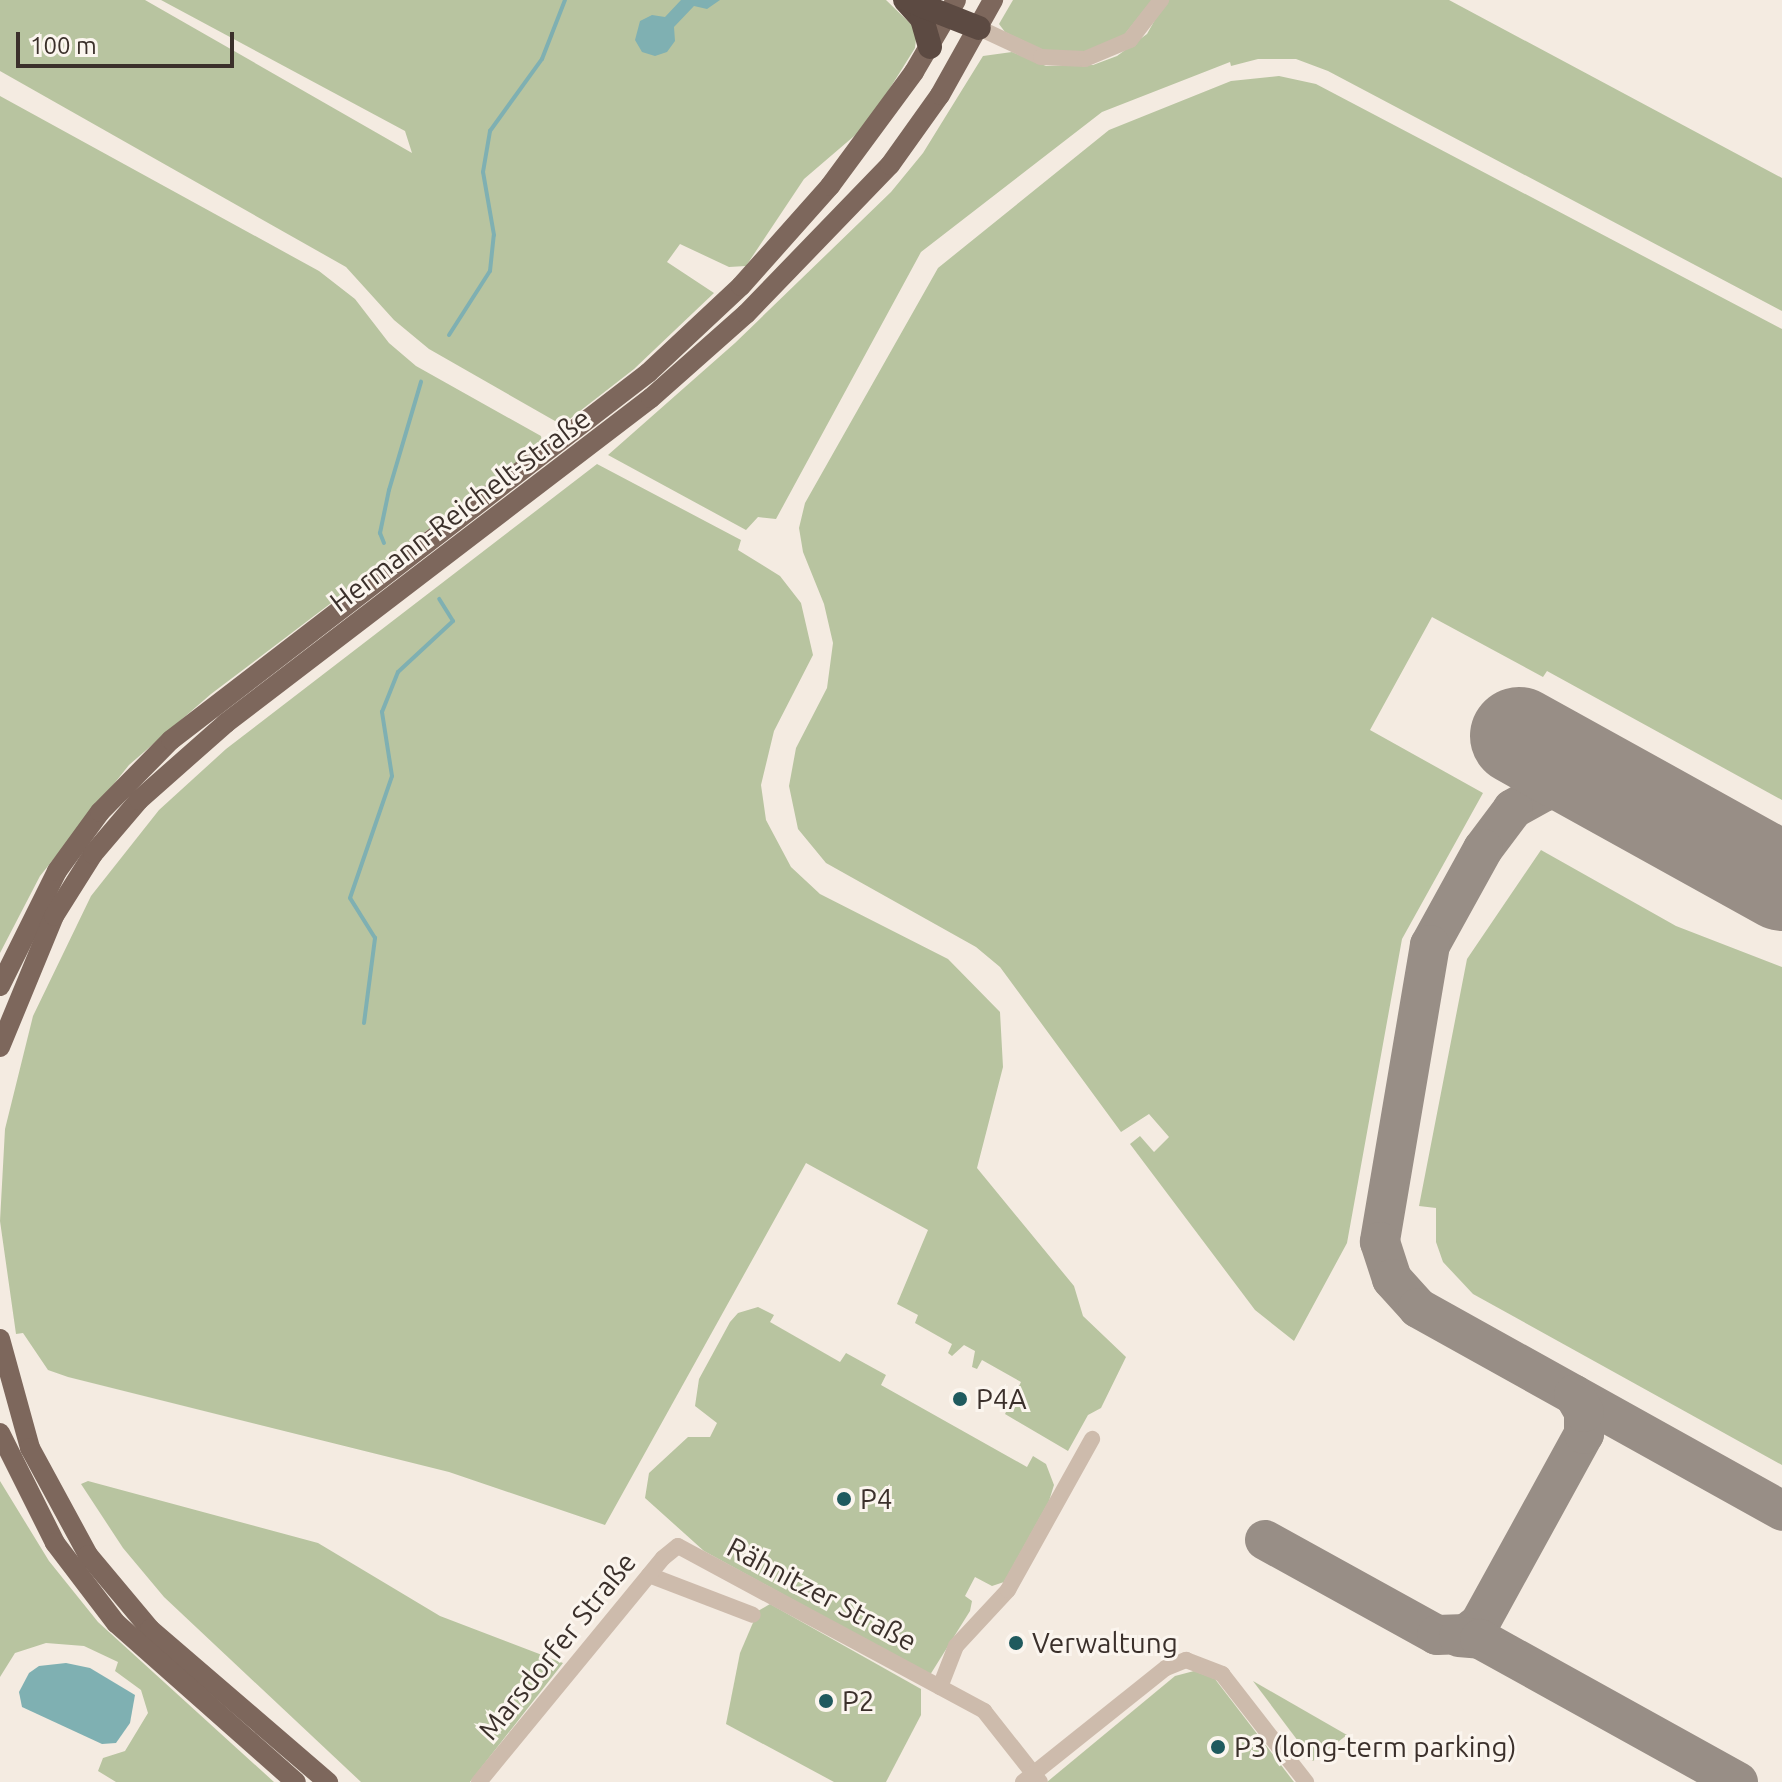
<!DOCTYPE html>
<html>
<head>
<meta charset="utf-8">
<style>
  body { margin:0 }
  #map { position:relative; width:1782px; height:1782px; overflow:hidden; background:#f4ebe1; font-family:Ubuntu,sans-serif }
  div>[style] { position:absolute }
  .green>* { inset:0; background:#b8c4a0 }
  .water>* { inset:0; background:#7fb0b2 }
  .stream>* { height:4px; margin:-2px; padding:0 2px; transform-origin:2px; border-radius:2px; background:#7fb0b2 }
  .taxiway>* { height:40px; margin:-20px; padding:0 20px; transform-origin:20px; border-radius:20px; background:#988e86 }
  .runway>* { height:98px; margin:-49px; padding:0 49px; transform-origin:49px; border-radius:49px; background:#988e86 }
  .street>* { height:16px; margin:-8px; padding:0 8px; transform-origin:8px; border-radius:8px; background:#cdbbac }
  .primary>* { height:20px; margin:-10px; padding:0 10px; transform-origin:10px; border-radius:10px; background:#7d675c }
  .highway>* { height:24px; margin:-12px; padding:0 12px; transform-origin:12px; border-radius:12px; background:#5c4a42 }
  .dots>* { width:22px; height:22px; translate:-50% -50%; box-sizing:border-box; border:4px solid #fbf5ee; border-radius:50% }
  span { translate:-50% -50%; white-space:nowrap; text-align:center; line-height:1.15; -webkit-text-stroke:6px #fbf5ee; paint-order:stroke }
  .street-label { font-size:28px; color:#3b302b }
  .poi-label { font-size:28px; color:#3b302b }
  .left { translate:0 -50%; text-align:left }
  .scale { position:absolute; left:16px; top:32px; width:218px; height:36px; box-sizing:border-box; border:4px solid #3b302b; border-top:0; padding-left:10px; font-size:24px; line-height:28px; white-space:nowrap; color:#3b302b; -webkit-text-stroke:6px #fbf5ee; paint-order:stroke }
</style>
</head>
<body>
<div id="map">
  <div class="green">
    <i style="clip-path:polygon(0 0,145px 0,412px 153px,405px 131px,161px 0,886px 0,917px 30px,915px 48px,867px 125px,804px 179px,746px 266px,729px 267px,680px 244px,667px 262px,714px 293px,634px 369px,562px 425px,429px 349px,394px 320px,346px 267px,0 71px)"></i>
    <i style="clip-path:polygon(1013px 0,1152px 0,1121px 39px,1089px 53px,1051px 54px,1005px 32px,999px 24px)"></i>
    <i style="clip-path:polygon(1166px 0,1449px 0,1782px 178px,1782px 311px,1328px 71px,1296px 59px,1258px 59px,1231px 66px,1230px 62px,1102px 112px,921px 252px,776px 519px,758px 517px,746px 530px,608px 455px,735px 343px,891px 192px,923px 153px,983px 56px,1012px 52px,1046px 66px,1093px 65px,1117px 56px,1147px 34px)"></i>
    <i style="clip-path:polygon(1279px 76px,1316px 84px,1782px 329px,1782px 800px,1547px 671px,1543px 677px,1432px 617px,1370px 730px,1483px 793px,1402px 939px,1347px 1243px,1294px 1341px,1255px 1310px,1130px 1144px,1140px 1136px,1154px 1152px,1169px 1137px,1149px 1114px,1121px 1132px,1000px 967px,976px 947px,826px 863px,798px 829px,789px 786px,796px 748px,827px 688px,833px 643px,824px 604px,803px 552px,799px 528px,805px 503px,938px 268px,1109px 130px,1231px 81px)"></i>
    <i style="clip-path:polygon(0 96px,319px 271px,355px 299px,389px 343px,416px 366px,541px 436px,542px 443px,211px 694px,129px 765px,40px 876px,0 953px)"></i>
    <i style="clip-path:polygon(597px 464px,741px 540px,738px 550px,780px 576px,801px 603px,813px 655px,774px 731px,761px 785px,766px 820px,791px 867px,820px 894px,948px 959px,1000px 1012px,1003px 1067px,977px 1168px,1074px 1286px,1083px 1316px,1126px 1357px,1101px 1408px,1088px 1415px,1068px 1451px,1005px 1414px,1021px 1382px,982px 1360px,977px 1369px,972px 1367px,975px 1351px,964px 1345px,952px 1356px,948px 1353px,952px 1344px,915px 1323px,918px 1315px,897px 1304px,928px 1230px,806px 1163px,605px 1525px,449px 1472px,68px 1377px,48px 1370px,23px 1333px,16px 1334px,0 1221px,5px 1129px,33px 1016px,91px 896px,159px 810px,226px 749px)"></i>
    <i style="clip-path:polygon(1541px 850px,1676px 926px,1782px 967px,1782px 1465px,1473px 1294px,1443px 1262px,1436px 1242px,1436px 1208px,1419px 1206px,1467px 959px)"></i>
    <i style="clip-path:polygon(758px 1307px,774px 1315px,770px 1322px,840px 1362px,846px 1353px,886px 1375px,881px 1385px,1027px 1467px,1033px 1456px,1046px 1464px,1054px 1485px,1049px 1501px,1004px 1582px,992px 1586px,975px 1577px,965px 1596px,972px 1601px,970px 1611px,930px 1675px,704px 1551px,645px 1498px,649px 1473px,688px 1437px,710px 1437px,717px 1423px,695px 1406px,699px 1379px,730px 1322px,738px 1313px)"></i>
    <i style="clip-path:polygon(0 1481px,49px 1561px,98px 1622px,274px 1782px,116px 1782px,98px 1771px,103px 1758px,125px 1751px,148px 1713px,141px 1690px,115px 1671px,118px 1662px,84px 1646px,46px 1643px,15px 1653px,0 1677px)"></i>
    <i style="clip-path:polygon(88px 1481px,318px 1543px,440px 1616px,563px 1663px,470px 1782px,361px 1782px,164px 1597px,123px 1548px,81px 1484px)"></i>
    <i style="clip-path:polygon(770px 1604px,921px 1689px,921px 1715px,886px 1782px,834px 1782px,726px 1724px,740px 1653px,758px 1611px)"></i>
    <i style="clip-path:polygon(1194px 1671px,1215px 1679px,1294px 1782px,1047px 1782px,1175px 1676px)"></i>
    <i style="clip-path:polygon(1253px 1681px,1347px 1735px,1313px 1761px)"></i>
  </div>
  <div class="water">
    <i style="clip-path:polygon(681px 0,720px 0,707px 9px,694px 6px,674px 27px,675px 41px,667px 52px,655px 56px,642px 52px,635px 40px,640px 21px,652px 15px,665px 17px)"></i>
    <i style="clip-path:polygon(66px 1663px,90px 1668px,135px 1695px,130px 1723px,116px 1743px,102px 1744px,22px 1707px,19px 1692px,29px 1673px,39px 1666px)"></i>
  </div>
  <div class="stream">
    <i style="left:449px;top:335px;width:76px;rotate:-57.4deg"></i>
    <i style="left:490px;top:271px;width:36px;rotate:-84deg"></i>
    <i style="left:494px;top:235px;width:64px;rotate:-99.9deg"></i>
    <i style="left:483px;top:172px;width:42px;rotate:-80.3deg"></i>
    <i style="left:490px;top:131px;width:89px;rotate:-54.2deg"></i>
    <i style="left:542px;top:59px;width:63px;rotate:-68.7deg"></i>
    <i style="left:384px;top:543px;width:11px;rotate:-112deg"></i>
    <i style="left:380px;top:533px;width:44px;rotate:-78.2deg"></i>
    <i style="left:389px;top:490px;width:113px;rotate:-73.5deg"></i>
    <i style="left:364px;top:1023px;width:86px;rotate:-82.6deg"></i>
    <i style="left:375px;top:938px;width:47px;rotate:-122deg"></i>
    <i style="left:350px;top:898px;width:129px;rotate:-71deg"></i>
    <i style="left:392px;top:776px;width:65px;rotate:-98.9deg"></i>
    <i style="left:382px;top:712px;width:43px;rotate:-68.2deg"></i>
    <i style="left:398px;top:672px;width:75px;rotate:-42.8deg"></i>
    <i style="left:453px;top:621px;width:26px;rotate:-122deg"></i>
  </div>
  <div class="taxiway">
    <i style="left:1640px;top:803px;width:60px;rotate:-162.5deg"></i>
    <i style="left:1583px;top:785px;width:38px;rotate:171deg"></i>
    <i style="left:1545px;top:791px;width:37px;rotate:151deg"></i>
    <i style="left:1513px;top:809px;width:50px;rotate:126.9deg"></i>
    <i style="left:1483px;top:849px;width:110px;rotate:118.9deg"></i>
    <i style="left:1430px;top:945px;width:301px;rotate:99.6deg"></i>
    <i style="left:1380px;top:1242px;width:39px;rotate:72deg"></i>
    <i style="left:1392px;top:1279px;width:39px;rotate:48deg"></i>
    <i style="left:1418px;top:1308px;width:417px;rotate:29.1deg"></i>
    <i style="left:1265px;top:1540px;width:196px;rotate:28.9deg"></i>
    <i style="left:1437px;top:1635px;width:29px;rotate:-2deg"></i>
    <i style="left:1466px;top:1634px;width:18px;rotate:-38deg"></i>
    <i style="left:1480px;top:1623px;width:216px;rotate:-61.2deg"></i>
    <i style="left:1584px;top:1434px;width:22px;rotate:-90deg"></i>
    <i style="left:1584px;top:1412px;width:20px;rotate:-120deg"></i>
    <i style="left:1459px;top:1637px;width:21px;rotate:5deg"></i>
    <i style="left:1480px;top:1639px;width:295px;rotate:29deg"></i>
  </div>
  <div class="runway">
    <i style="left:1519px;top:736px;width:301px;rotate:29deg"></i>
  </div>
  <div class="street">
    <i style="left:979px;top:28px;width:68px;rotate:25.1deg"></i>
    <i style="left:1041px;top:57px;width:44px;rotate:2.6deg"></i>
    <i style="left:1085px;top:59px;width:49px;rotate:-22.9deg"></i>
    <i style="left:1130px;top:40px;width:51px;rotate:-52.2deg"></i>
    <i style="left:649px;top:1575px;width:111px;rotate:21deg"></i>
    <i style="left:940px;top:1687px;width:44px;rotate:-68.7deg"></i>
    <i style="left:956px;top:1646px;width:76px;rotate:-47.1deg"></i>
    <i style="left:1008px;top:1590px;width:173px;rotate:-60.9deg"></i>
    <i style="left:479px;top:1782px;width:290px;rotate:-50.6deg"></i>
    <i style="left:663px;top:1558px;width:19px;rotate:-39deg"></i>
    <i style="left:678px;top:1546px;width:348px;rotate:28.3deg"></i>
    <i style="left:984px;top:1711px;width:90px;rotate:51.7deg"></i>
    <i style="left:1023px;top:1782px;width:183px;rotate:-38.6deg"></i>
    <i style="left:1166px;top:1668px;width:22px;rotate:-22deg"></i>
    <i style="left:1186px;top:1660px;width:39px;rotate:21deg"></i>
    <i style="left:1222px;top:1674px;width:137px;rotate:52.1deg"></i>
  </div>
  <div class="primary">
    <i style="left:0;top:986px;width:128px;rotate:-63.6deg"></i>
    <i style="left:57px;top:871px;width:73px;rotate:-53.9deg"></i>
    <i style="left:100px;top:812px;width:101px;rotate:-45.4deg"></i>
    <i style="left:171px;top:740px;width:602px;rotate:-37.57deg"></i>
    <i style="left:648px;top:373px;width:127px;rotate:-43.1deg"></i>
    <i style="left:741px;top:286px;width:134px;rotate:-48.3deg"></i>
    <i style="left:830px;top:186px;width:142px;rotate:-53.6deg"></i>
    <i style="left:914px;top:72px;width:83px;rotate:-59.7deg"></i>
    <i style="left:0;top:1047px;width:142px;rotate:-67.6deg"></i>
    <i style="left:54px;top:916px;width:73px;rotate:-57.8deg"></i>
    <i style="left:93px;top:854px;width:71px;rotate:-49.6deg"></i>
    <i style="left:139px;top:800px;width:116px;rotate:-41.5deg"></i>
    <i style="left:226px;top:723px;width:535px;rotate:-37.41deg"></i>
    <i style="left:651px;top:398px;width:127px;rotate:-41.5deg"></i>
    <i style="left:746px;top:314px;width:207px;rotate:-46deg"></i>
    <i style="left:890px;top:165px;width:86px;rotate:-54.5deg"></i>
    <i style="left:940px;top:95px;width:109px;rotate:-60.8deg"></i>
    <i style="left:0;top:1339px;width:113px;rotate:74.6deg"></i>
    <i style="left:30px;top:1448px;width:122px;rotate:61.5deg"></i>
    <i style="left:88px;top:1555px;width:97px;rotate:50deg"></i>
    <i style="left:150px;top:1629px;width:235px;rotate:40.7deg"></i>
    <i style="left:0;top:1433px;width:123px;rotate:63.4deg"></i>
    <i style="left:55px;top:1543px;width:101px;rotate:52.7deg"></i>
    <i style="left:116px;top:1623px;width:240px;rotate:41.5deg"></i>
  </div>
  <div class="highway">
    <i style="left:905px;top:0;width:25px;rotate:48deg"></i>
    <i style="left:922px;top:19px;width:29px;rotate:74deg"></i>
    <i style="left:908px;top:0;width:76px;rotate:21.5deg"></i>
  </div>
  <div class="dots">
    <i style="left:960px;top:1399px;background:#1f5a5e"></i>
    <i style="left:844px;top:1499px;background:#1f5a5e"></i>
    <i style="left:1016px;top:1643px;background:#1f5a5e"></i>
    <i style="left:826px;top:1701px;background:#1f5a5e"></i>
    <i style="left:1218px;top:1747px;background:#1f5a5e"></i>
  </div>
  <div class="street-label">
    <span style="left:460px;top:510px;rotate:-37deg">Hermann-Reichelt-Straße</span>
    <span style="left:822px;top:1594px;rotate:28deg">Rähnitzer Straße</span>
    <span style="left:557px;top:1646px;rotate:-51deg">Marsdorfer Straße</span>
  </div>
  <div class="poi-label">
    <span class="left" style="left:976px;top:1399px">P4A</span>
    <span class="left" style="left:860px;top:1499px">P4</span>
    <span class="left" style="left:1032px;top:1643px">Verwaltung</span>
    <span class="left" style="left:842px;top:1701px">P2</span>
    <span class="left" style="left:1234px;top:1747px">P3 (long-term parking)</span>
  </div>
  <div class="scale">100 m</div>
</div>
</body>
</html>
